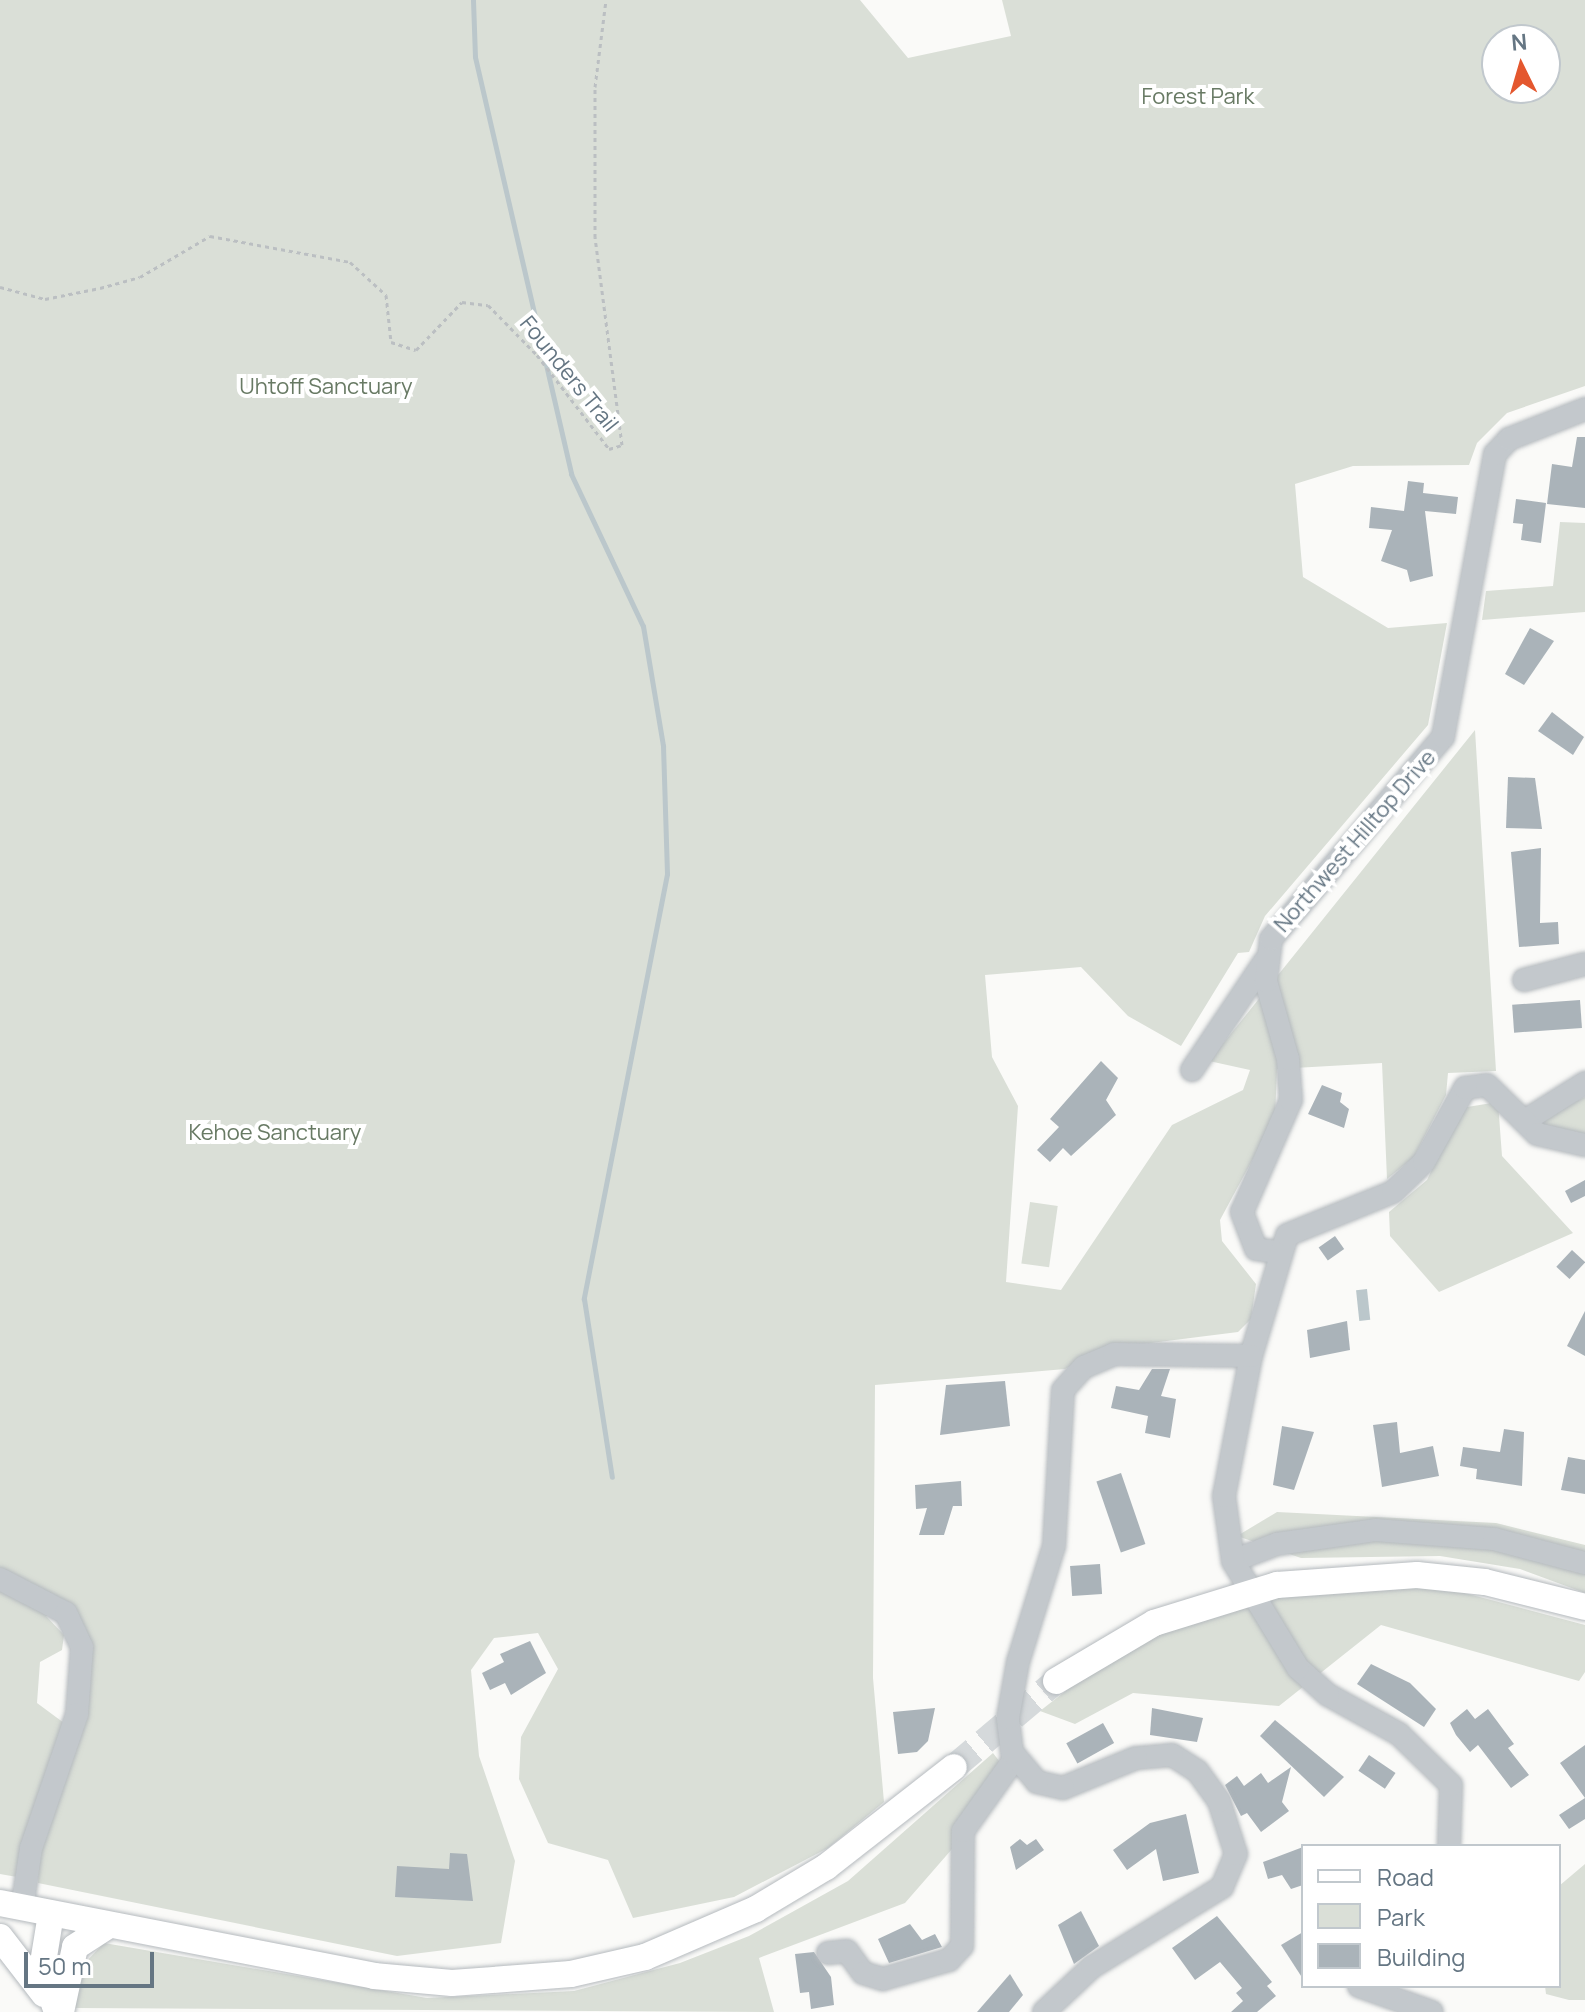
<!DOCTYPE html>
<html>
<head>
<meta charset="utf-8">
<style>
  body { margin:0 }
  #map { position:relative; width:1585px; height:2012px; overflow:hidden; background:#fafaf8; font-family:Manrope,sans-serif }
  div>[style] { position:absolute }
  .green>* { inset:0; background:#dadfd7; transform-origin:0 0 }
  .water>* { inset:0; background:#bbc7cb; transform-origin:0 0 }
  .stream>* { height:5px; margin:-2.5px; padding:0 2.5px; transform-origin:2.5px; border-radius:2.5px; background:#bbc7cb }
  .building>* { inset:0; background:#aab3b9; transform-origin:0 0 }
  .major-tunnel>* { height:26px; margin-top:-13px; transform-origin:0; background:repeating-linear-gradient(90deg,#d5d9db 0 26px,transparent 0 39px) }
  .path>* { height:3px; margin-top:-1.5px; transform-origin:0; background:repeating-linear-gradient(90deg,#bbbfc2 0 4px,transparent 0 8px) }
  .roads { filter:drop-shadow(0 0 2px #b5babe) drop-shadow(0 0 2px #b5babe) }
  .minor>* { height:22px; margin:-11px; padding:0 11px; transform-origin:11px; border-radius:11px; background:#c3c8cc }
  .major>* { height:26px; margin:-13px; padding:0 13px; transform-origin:13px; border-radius:13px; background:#fff }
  span { translate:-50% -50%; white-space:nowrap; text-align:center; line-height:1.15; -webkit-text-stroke:8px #fff; paint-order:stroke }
  .park-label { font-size:22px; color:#687a64 }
  .street-label { font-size:22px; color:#657683 }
  .legend { position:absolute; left:1301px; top:1844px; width:260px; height:144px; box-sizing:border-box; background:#fff; border:2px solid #c1c8cd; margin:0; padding:10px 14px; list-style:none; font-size:24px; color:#657683 }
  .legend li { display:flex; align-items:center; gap:16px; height:40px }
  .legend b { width:40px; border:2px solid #c1c8cd }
  .north { position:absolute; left:1481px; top:24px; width:80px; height:80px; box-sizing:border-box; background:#fff; border:2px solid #c1c8cd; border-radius:50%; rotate:355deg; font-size:22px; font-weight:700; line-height:32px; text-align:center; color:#657683 }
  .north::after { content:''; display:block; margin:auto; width:28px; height:36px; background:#e4572e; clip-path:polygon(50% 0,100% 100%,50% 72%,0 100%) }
  .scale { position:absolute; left:24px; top:1952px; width:130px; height:36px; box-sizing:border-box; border:4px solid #657683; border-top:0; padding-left:10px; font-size:24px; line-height:28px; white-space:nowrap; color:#657683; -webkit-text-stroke:6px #fff; paint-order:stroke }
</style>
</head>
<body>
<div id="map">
  <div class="green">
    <i style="clip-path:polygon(evenodd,0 0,860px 0,908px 58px,1011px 36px,1002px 0,1585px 0,1585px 386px,1507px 413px,1477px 443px,1469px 465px,1353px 466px,1295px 484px,1303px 577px,1388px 628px,1447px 623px,1428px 725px,1265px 916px,1249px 952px,1238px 953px,1181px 1046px,1128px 1016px,1081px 967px,985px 975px,992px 1057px,1018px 1106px,1006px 1282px,1061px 1290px,1172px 1125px,1243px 1090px,1250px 1070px,1209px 1061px,1475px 730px,1496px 1071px,1448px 1073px,1446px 1095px,1414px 1157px,1387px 1179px,1382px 1063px,1277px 1069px,1275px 1118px,1220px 1220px,1222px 1241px,1256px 1284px,1251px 1319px,1238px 1332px,1103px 1349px,1065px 1369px,875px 1385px,873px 1678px,884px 1802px,828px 1848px,734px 1897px,633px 1918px,608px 1860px,548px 1843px,519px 1779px,521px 1737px,558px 1669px,538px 1633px,494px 1638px,471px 1670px,479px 1756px,515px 1861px,501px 1943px,397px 1956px,38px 1883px,39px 1851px,84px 1723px,74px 1614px,46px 1616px,64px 1635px,62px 1650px,40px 1662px,37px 1703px,64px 1723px,17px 1877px,0 1874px,0 0,1497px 40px,1545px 40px,1545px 88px,1497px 88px,1497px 40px)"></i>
    <i style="clip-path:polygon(1560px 522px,1585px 523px,1585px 612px,1482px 620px,1486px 591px,1553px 586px)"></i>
    <i style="clip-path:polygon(1585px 1097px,1585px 1137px,1532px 1126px,1572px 1103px)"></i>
    <i style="clip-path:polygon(1498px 1102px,1502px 1156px,1573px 1233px,1439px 1292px,1390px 1236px,1389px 1212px,1427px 1180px,1461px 1108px)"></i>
    <i style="left:1030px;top:1202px;width:28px;height:62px;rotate:8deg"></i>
    <i style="clip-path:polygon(1277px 1512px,1496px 1523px,1585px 1545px,1585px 1593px,1520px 1569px,1440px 1556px,1301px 1558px,1237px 1536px)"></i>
    <i style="clip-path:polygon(1346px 1585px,1442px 1587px,1585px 1625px,1585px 1672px,1579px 1681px,1381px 1625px,1279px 1706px,1133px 1693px,1075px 1724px,1040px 1711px,1113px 1654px,1242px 1600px)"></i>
    <i style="clip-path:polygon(993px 1753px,1013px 1779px,905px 1903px,759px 1958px,774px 2012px,74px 2008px,78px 1970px,104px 1943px,427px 1998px,574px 1991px,680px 1963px,749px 1936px,848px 1881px)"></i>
    <i style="clip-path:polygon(1585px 1864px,1585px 2000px,1569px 2000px,1546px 1994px,1545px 1986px,1559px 1986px,1559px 1886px)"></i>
  </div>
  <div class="water">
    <i style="left:1367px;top:1289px;width:31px;height:11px;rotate:84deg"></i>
  </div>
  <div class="stream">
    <i style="left:473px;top:0;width:57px;rotate:88deg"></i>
    <i style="left:475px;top:57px;width:428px;rotate:77deg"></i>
    <i style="left:571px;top:474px;width:168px;rotate:64.7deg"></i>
    <i style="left:643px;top:626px;width:122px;rotate:80.5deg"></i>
    <i style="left:663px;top:746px;width:128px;rotate:88.2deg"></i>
    <i style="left:667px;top:874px;width:433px;rotate:101.1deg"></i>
    <i style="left:584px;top:1299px;width:180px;rotate:81.1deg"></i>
  </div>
  <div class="building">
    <i style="clip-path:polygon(1577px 437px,1585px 437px,1585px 508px,1547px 504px,1552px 464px,1572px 467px)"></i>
    <i style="clip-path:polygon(1408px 481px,1424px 483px,1423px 493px,1458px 497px,1456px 514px,1425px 511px,1433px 576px,1410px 582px,1407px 570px,1381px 561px,1392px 530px,1369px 528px,1371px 507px,1404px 511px)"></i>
    <i style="clip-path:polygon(1516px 499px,1546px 503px,1541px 543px,1521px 540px,1523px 524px,1513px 523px)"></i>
    <i style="clip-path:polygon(1530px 628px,1554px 641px,1524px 685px,1505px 674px)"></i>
    <i style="clip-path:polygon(1552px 712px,1584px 737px,1573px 755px,1538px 731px)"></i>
    <i style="clip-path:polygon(1508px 777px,1535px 778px,1542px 829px,1506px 828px)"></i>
    <i style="clip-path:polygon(1541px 848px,1540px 923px,1558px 922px,1559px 944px,1519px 947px,1511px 852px)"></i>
    <i style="left:1580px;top:1000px;width:28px;height:68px;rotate:86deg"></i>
    <i style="clip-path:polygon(1101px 1061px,1118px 1078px,1106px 1100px,1116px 1115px,1071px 1156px,1063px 1148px,1050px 1162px,1037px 1150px,1059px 1127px,1050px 1119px)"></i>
    <i style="clip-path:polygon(1322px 1085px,1342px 1093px,1340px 1102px,1349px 1109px,1344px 1128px,1308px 1114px)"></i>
    <i style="clip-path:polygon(1585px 1180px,1585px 1196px,1571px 1203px,1565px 1191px)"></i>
    <i style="left:1335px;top:1236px;width:16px;height:20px;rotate:55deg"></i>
    <i style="left:1572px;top:1250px;width:18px;height:23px;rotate:43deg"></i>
    <i style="clip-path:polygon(1585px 1311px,1585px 1356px,1567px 1346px)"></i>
    <i style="clip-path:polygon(1347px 1321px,1350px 1350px,1310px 1358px,1307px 1330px)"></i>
    <i style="clip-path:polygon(1152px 1369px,1170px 1369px,1161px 1396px,1176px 1399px,1170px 1438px,1145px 1433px,1148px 1416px,1111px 1408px,1116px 1386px,1139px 1390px)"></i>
    <i style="clip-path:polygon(1005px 1381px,1010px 1426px,940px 1435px,946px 1385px)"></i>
    <i style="clip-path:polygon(1397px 1422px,1400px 1453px,1433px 1446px,1439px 1476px,1382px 1487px,1373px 1425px)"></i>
    <i style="clip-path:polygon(1282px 1426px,1314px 1432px,1294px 1490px,1273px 1485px)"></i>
    <i style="clip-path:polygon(1504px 1429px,1524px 1432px,1522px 1486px,1476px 1479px,1477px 1469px,1460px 1466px,1463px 1447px,1500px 1452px)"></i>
    <i style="clip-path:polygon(1568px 1457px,1585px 1460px,1585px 1494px,1561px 1490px)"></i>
    <i style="left:1121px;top:1473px;width:75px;height:26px;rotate:71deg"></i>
    <i style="clip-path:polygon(961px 1481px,962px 1506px,953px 1506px,944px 1535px,919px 1535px,927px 1508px,916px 1509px,915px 1485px)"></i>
    <i style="left:1100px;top:1564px;width:30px;height:30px;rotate:86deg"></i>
    <i style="clip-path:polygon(530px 1641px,546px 1673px,511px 1695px,505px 1683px,490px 1690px,482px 1673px,504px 1662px,500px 1654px)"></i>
    <i style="clip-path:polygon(1371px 1664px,1410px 1683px,1436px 1709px,1424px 1727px,1357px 1684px)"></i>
    <i style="clip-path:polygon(935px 1708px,928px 1741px,917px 1752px,898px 1754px,893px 1712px)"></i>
    <i style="clip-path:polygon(1152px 1708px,1203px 1718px,1197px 1742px,1150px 1735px)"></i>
    <i style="clip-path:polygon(1467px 1709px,1475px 1719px,1488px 1709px,1514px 1744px,1508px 1748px,1529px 1775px,1511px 1788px,1478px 1745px,1470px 1752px,1456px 1735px,1450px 1723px)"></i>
    <i style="clip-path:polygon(1275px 1720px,1344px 1777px,1324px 1797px,1260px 1736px)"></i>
    <i style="left:1103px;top:1723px;width:23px;height:42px;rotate:61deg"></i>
    <i style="clip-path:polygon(1585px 1745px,1585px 1819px,1569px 1829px,1559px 1815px,1585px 1798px,1560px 1763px)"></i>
    <i style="left:1369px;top:1755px;width:32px;height:19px;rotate:34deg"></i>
    <i style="clip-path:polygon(1291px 1767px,1282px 1802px,1289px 1811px,1261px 1832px,1247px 1813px,1241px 1816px,1225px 1785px,1237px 1776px,1244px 1786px,1261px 1773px,1268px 1783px)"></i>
    <i style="clip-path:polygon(1186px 1814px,1199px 1873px,1163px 1881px,1156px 1849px,1127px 1870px,1113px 1850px,1150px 1823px)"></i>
    <i style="clip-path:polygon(1020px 1839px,1027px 1845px,1036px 1839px,1044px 1850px,1016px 1870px,1010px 1847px)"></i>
    <i style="clip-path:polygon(1303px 1847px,1303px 1885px,1291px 1889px,1282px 1875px,1268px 1879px,1263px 1862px)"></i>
    <i style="clip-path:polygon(450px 1853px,467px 1854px,473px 1901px,395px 1897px,397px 1866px,449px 1869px)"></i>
    <i style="clip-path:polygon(1081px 1911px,1099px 1946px,1074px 1964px,1058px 1925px)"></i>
    <i style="clip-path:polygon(1217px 1916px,1272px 1982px,1267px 1986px,1276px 1996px,1257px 2012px,1231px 2012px,1243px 2001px,1236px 1993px,1242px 1988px,1220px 1962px,1195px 1980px,1172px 1948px)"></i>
    <i style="clip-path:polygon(910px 1924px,922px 1940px,935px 1934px,942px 1947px,889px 1963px,878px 1939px)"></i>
    <i style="clip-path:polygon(1303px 1932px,1303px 1979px,1281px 1945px)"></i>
    <i style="clip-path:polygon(814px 1952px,831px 1977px,834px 2005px,811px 2009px,809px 1992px,800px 1993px,795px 1954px)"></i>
    <i style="clip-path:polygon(1010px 1974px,1023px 1995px,1009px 2012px,977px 2012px)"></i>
  </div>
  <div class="major-tunnel">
    <i style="left:954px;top:1767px;width:133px;rotate:-40.1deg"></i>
  </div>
  <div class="path">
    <i style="left:0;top:287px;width:47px;rotate:14.9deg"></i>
    <i style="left:45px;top:299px;width:56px;rotate:-11.3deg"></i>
    <i style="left:100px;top:288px;width:41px;rotate:-15.4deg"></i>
    <i style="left:140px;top:277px;width:81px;rotate:-30.4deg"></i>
    <i style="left:210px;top:236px;width:142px;rotate:10.5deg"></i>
    <i style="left:350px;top:262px;width:49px;rotate:42.5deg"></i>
    <i style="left:386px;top:295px;width:47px;rotate:83.9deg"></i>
    <i style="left:391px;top:342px;width:26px;rotate:18deg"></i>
    <i style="left:416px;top:350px;width:66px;rotate:-46.2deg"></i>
    <i style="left:462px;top:302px;width:26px;rotate:7deg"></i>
    <i style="left:488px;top:305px;width:70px;rotate:45.6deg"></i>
    <i style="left:537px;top:355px;width:118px;rotate:52.5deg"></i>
    <i style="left:609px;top:449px;width:14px;rotate:-17deg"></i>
    <i style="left:622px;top:445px;width:210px;rotate:-97.4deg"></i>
    <i style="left:595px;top:237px;width:150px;rotate:-90deg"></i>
    <i style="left:595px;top:87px;width:88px;rotate:-82.8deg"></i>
  </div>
  <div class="roads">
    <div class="minor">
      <i style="left:1524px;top:980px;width:63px;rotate:-14.7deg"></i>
      <i style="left:1192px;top:1070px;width:131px;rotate:-56.2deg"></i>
      <i style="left:1526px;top:1120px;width:70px;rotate:-32.1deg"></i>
      <i style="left:1277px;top:1252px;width:21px;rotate:-172deg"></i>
      <i style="left:1256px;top:1249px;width:40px;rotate:-111deg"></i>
      <i style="left:1242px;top:1212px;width:122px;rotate:-66.4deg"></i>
      <i style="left:1291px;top:1100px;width:41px;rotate:-94.2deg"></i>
      <i style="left:1288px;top:1059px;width:81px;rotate:-105.8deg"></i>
      <i style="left:1266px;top:981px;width:42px;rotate:-83.2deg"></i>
      <i style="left:1271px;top:939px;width:265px;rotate:-49.6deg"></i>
      <i style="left:1443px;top:737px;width:288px;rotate:-79.6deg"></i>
      <i style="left:1495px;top:454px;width:21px;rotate:-47deg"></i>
      <i style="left:1509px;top:439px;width:82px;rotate:-21.5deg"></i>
      <i style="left:1233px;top:1561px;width:47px;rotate:-21.1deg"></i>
      <i style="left:1277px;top:1544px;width:99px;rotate:-8.1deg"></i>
      <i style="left:1375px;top:1530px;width:119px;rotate:4.3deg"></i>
      <i style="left:1494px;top:1539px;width:94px;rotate:14.8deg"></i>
      <i style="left:0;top:1579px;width:74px;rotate:27.3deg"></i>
      <i style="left:66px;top:1613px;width:38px;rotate:65deg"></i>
      <i style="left:82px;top:1647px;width:67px;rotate:94.3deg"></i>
      <i style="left:77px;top:1714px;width:142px;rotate:108.9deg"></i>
      <i style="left:31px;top:1848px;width:61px;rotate:98.5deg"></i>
      <i style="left:1449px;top:1846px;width:61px;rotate:-88.1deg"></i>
      <i style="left:1451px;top:1785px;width:73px;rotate:-135.6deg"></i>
      <i style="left:1399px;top:1734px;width:81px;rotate:-151.2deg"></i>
      <i style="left:1328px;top:1695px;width:40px;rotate:-138deg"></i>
      <i style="left:1298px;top:1668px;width:125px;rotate:-121.3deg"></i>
      <i style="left:1233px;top:1561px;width:66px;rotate:-97.9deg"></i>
      <i style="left:1224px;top:1496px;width:143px;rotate:-79.1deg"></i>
      <i style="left:1251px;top:1356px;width:126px;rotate:-73.4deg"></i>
      <i style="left:1287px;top:1235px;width:114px;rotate:-22.1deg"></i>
      <i style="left:1393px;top:1192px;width:43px;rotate:-44.1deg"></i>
      <i style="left:1424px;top:1162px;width:85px;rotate:-61deg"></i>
      <i style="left:1465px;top:1088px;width:22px;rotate:-8deg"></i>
      <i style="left:1487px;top:1085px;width:70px;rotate:44.4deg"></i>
      <i style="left:1537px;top:1134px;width:49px;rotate:12.9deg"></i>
      <i style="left:828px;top:1953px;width:19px;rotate:-6deg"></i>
      <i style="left:847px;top:1951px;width:27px;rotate:54deg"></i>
      <i style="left:863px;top:1973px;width:21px;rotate:17deg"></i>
      <i style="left:883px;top:1979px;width:69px;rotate:-16.1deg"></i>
      <i style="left:949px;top:1960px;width:19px;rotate:-47deg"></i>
      <i style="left:962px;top:1946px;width:115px;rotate:-89.5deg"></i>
      <i style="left:963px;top:1831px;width:90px;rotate:-54.5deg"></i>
      <i style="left:1359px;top:1986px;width:77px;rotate:19.6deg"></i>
      <i style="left:1044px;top:2012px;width:66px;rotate:-43.2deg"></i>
      <i style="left:1092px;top:1967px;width:153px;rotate:-31.6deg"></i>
      <i style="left:1222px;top:1887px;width:36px;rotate:-67deg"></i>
      <i style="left:1236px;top:1854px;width:56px;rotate:-107.8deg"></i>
      <i style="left:1219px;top:1801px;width:37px;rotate:-126deg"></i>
      <i style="left:1197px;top:1771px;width:30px;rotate:-147deg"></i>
      <i style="left:1172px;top:1755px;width:36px;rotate:175deg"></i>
      <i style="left:1136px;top:1758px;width:79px;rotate:157.7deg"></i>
      <i style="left:1063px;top:1788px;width:27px;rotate:-167deg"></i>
      <i style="left:1037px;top:1782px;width:39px;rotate:-130deg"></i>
      <i style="left:1012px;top:1752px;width:34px;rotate:-97deg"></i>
      <i style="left:1008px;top:1718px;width:57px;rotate:-79.9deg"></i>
      <i style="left:1018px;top:1662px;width:121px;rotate:-72.8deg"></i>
      <i style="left:1054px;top:1546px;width:156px;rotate:-86.7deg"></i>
      <i style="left:1063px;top:1390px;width:31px;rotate:-48deg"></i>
      <i style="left:1084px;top:1367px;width:33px;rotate:-23deg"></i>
      <i style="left:1114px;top:1354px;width:137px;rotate:0.8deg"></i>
    </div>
    <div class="major">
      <i style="left:1056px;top:1681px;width:114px;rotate:-30.6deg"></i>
      <i style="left:1154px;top:1623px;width:129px;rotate:-17.2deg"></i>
      <i style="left:1277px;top:1585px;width:140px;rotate:-4.1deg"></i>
      <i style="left:1417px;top:1575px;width:68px;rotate:5.9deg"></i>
      <i style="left:1485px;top:1582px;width:103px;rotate:14deg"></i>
      <i style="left:0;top:1903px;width:381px;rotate:11deg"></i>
      <i style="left:374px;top:1976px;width:78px;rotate:5.1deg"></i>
      <i style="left:452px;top:1983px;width:119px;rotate:-4.3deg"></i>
      <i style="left:571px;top:1974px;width:76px;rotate:-12.9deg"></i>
      <i style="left:645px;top:1957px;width:121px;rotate:-23.4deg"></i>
      <i style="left:756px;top:1909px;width:82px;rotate:-31deg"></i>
      <i style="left:826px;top:1867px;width:162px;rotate:-38deg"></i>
      <i style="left:51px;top:1914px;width:56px;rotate:99.3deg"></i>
      <i style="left:42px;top:1969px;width:46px;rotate:70.8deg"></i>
      <i style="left:0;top:1937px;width:72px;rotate:52.3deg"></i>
      <i style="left:61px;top:2012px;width:66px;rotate:-77.8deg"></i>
      <i style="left:75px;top:1947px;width:40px;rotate:-32.9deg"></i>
    </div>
  </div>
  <div class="park-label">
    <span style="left:1198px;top:97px">Forest Park</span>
    <span style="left:326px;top:387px">Uhtoff Sanctuary</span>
    <span style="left:275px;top:1133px">Kehoe Sanctuary</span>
  </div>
  <div class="street-label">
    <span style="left:569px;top:374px;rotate:51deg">Founders Trail</span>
    <span style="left:1355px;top:841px;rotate:-49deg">Northwest Hilltop Drive</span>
  </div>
  <ul class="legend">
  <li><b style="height:10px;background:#fff"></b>Road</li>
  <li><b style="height:22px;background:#dadfd7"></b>Park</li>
  <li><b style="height:22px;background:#aab3b9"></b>Building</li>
  </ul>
  <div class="north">N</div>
  <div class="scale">50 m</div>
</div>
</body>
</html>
